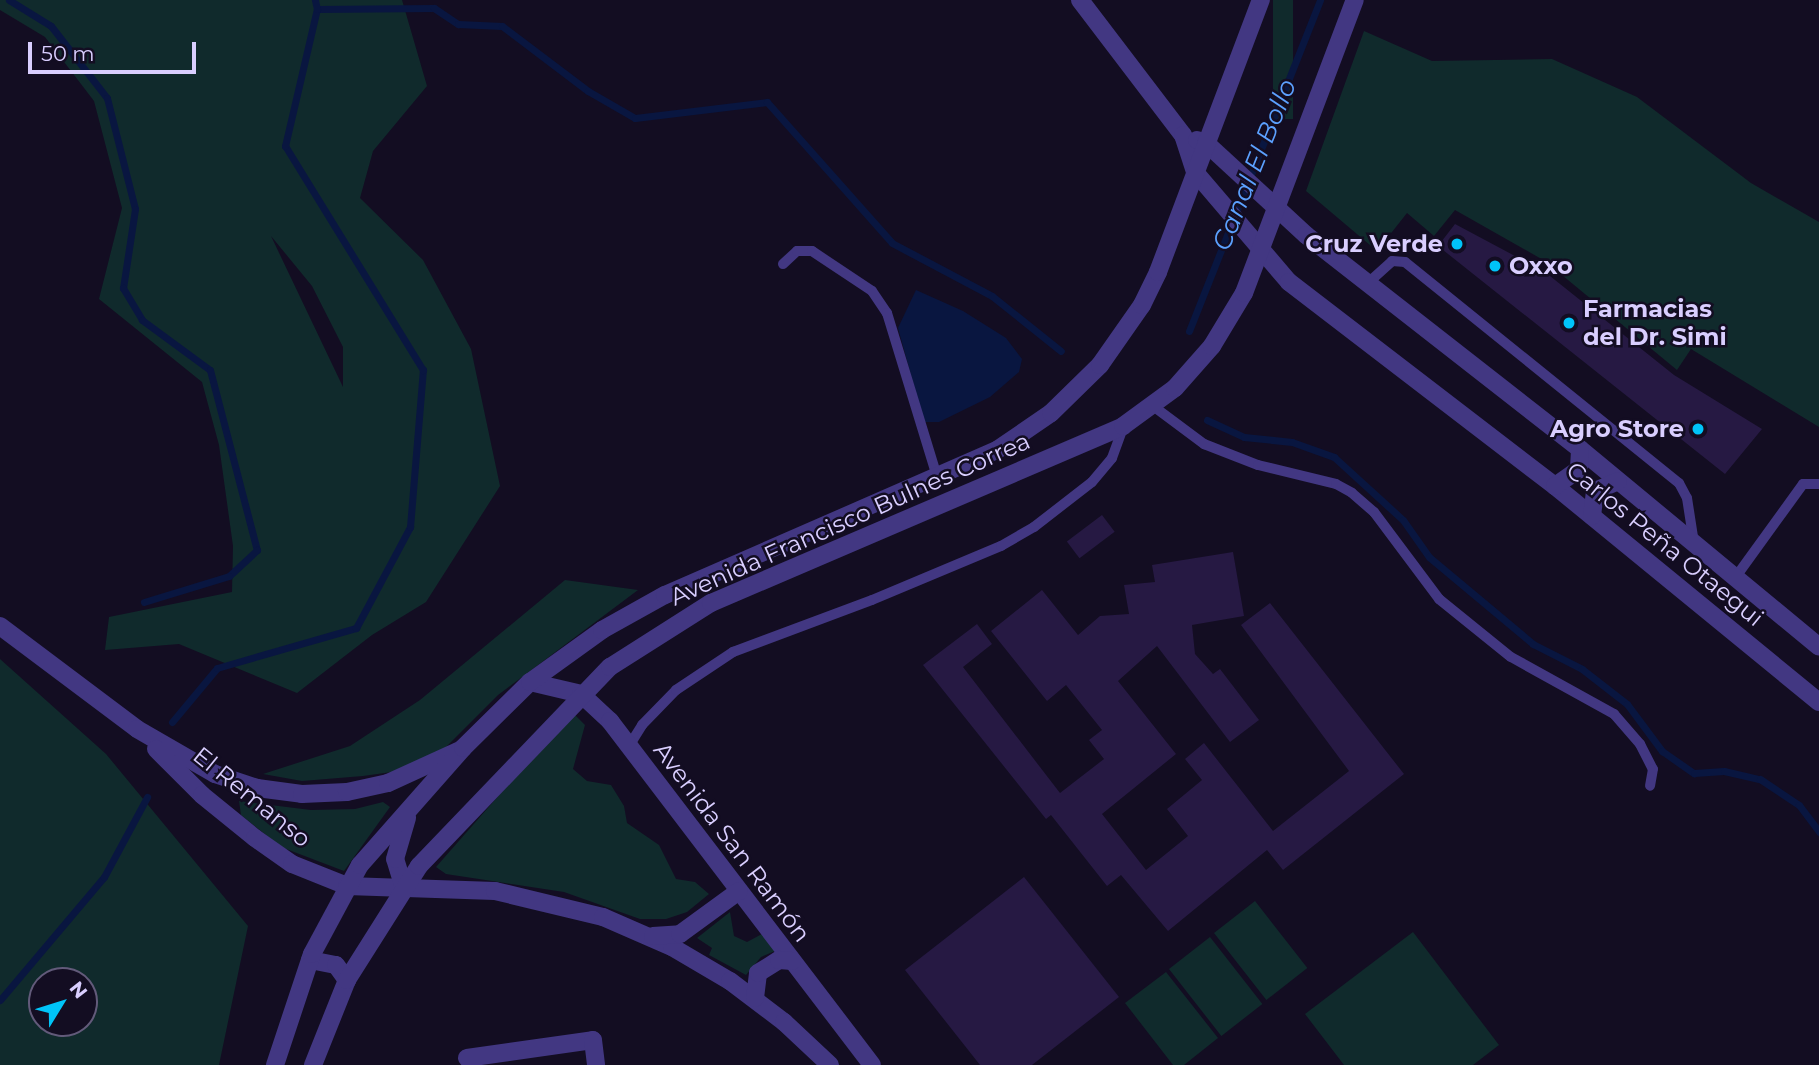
<!DOCTYPE html>
<html>
<head>
<meta charset="utf-8">
<style>
  body { margin:0 }
  #map { position:relative; width:1819px; height:1065px; overflow:hidden; background:#130d22; font-family:Montserrat,sans-serif }
  div>[style] { position:absolute }
  .green>* { inset:0; background:#102a2c; transform-origin:0 0 }
  .water>* { inset:0; background:#091640 }
  .stream>* { height:7px; margin:-3.5px; padding:0 3.5px; transform-origin:3.5px; border-radius:3.5px; background:#091640 }
  .building>* { inset:0; background:#261943; transform-origin:0 0 }
  .service>* { height:10px; margin:-5px; padding:0 5px; transform-origin:5px; border-radius:5px; background:#423782 }
  .minor>* { height:18px; margin:-9px; padding:0 9px; transform-origin:9px; border-radius:9px; background:#423782 }
  .tertiary>* { height:18px; margin:-9px; padding:0 9px; transform-origin:9px; border-radius:9px; background:#423782 }
  .dots>* { width:19px; height:19px; translate:-50% -50%; box-sizing:border-box; border:4px solid #130d22; border-radius:50% }
  span { translate:-50% -50%; white-space:nowrap; text-align:center; line-height:1.15; -webkit-text-stroke:5px #130d22; paint-order:stroke }
  .poi-label { font-size:24px; color:#d9ceff; font-weight:700 }
  .right { translate:-100% -50%; text-align:right }
  .left { translate:0 -50%; text-align:left }
  .street-label { font-size:24px; color:#d9ceff }
  .water-label { font-size:26px; color:#5ca1ff; font-style:italic }
  .north { position:absolute; left:28px; top:967px; width:70px; height:70px; box-sizing:border-box; background:#130d22; border:2px solid #625a7a; border-radius:50%; rotate:52deg; font-size:19px; font-weight:700; line-height:28px; text-align:center; color:#d9ceff }
  .north::after { content:''; display:block; margin:auto; width:24px; height:32px; background:#00c4f9; clip-path:polygon(50% 0,100% 100%,50% 72%,0 100%) }
  .scale { position:absolute; left:28px; top:42px; width:168px; height:32px; box-sizing:border-box; border:4px solid #d9ceff; border-top:0; padding-left:9px; font-size:21px; line-height:24px; white-space:nowrap; color:#d9ceff; -webkit-text-stroke:5px #130d22; paint-order:stroke }
</style>
</head>
<body>
<div id="map">
  <div class="green">
    <i style="clip-path:polygon(evenodd,0 0,402px 0,427px 86px,373px 151px,360px 198px,423px 260px,471px 349px,500px 486px,426px 602px,372px 635px,297px 693px,179px 644px,105px 650px,109px 617px,232px 592px,233px 546px,219px 445px,202px 382px,99px 299px,122px 208px,94px 101px,45px 37px,0 10px,0 0,271px 236px,312px 286px,343px 347px,343px 387px,271px 236px)"></i>
    <i style="left:1273px;top:0;width:20px;height:119px"></i>
    <i style="clip-path:polygon(1364px 31px,1432px 61px,1552px 59px,1637px 97px,1751px 183px,1819px 222px,1819px 427px,1691px 349px,1677px 370px,1545px 261px,1455px 210px,1434px 236px,1407px 213px,1377px 251px,1306px 191px)"></i>
    <i style="clip-path:polygon(565px 580px,638px 590px,498px 695px,442px 751px,406px 770px,363px 776px,302px 781px,263px 774px,350px 746px,420px 700px)"></i>
    <i style="clip-path:polygon(evenodd,0 659px,106px 754px,248px 926px,219px 1065px,0 1065px,0 659px,42px 981px,84px 981px,84px 1023px,42px 1023px,42px 981px)"></i>
    <i style="clip-path:polygon(572px 712px,585px 725px,573px 769px,587px 781px,611px 785px,624px 806px,627px 823px,659px 845px,676px 879px,695px 882px,709px 894px,687px 912px,666px 919px,640px 919px,564px 892px,446px 874px,436px 867px)"></i>
    <i style="clip-path:polygon(239px 801px,311px 810px,355px 809px,383px 802px,390px 807px,344px 871px,281px 847px,241px 815px)"></i>
    <i style="left:1255px;top:901px;width:85px;height:52px;rotate:52deg"></i>
    <i style="clip-path:polygon(730px 912px,734px 936px,747px 942px,762px 934px,775px 951px,761px 957px,746px 975px,709px 955px,712px 948px,697px 938px)"></i>
    <i style="clip-path:polygon(1413px 932px,1499px 1045px,1473px 1065px,1344px 1065px,1305px 1014px)"></i>
    <i style="left:1210px;top:937px;width:85px;height:52px;rotate:52deg"></i>
    <i style="clip-path:polygon(1166px 972px,1218px 1038px,1184px 1065px,1173px 1065px,1125px 1003px)"></i>
  </div>
  <div class="water">
    <i style="clip-path:polygon(916px 290px,963px 311px,1006px 338px,1022px 359px,1019px 372px,990px 397px,939px 422px,924px 422px,898px 328px)"></i>
  </div>
  <div class="stream">
    <i style="left:9px;top:0;width:49px;rotate:31.8deg"></i>
    <i style="left:51px;top:26px;width:91px;rotate:52.1deg"></i>
    <i style="left:107px;top:98px;width:114px;rotate:75.8deg"></i>
    <i style="left:135px;top:209px;width:80px;rotate:98.6deg"></i>
    <i style="left:123px;top:288px;width:37px;rotate:59deg"></i>
    <i style="left:142px;top:320px;width:84px;rotate:36.3deg"></i>
    <i style="left:210px;top:370px;width:186px;rotate:75.4deg"></i>
    <i style="left:257px;top:550px;width:38px;rotate:137deg"></i>
    <i style="left:229px;top:576px;width:89px;rotate:163deg"></i>
    <i style="left:317px;top:9px;width:117px;rotate:-0.5deg"></i>
    <i style="left:434px;top:8px;width:29px;rotate:34deg"></i>
    <i style="left:458px;top:24px;width:44px;rotate:2.6deg"></i>
    <i style="left:502px;top:26px;width:108px;rotate:37.1deg"></i>
    <i style="left:588px;top:91px;width:54px;rotate:29.9deg"></i>
    <i style="left:635px;top:118px;width:133px;rotate:-6.9deg"></i>
    <i style="left:767px;top:102px;width:188px;rotate:48.4deg"></i>
    <i style="left:892px;top:243px;width:113px;rotate:27.9deg"></i>
    <i style="left:992px;top:296px;width:88px;rotate:38.6deg"></i>
    <i style="left:1189px;top:331px;width:356px;rotate:-68.4deg"></i>
    <i style="left:1207px;top:420px;width:41px;rotate:24.7deg"></i>
    <i style="left:1244px;top:437px;width:48px;rotate:5.9deg"></i>
    <i style="left:1292px;top:442px;width:45px;rotate:19.7deg"></i>
    <i style="left:1334px;top:457px;width:93px;rotate:42.4deg"></i>
    <i style="left:1403px;top:520px;width:45px;rotate:54.9deg"></i>
    <i style="left:1429px;top:557px;width:136px;rotate:39.9deg"></i>
    <i style="left:1533px;top:644px;width:55px;rotate:27deg"></i>
    <i style="left:1582px;top:669px;width:57px;rotate:37.9deg"></i>
    <i style="left:1627px;top:704px;width:59px;rotate:53.3deg"></i>
    <i style="left:1662px;top:751px;width:39px;rotate:35deg"></i>
    <i style="left:1694px;top:773px;width:30px;rotate:-4deg"></i>
    <i style="left:1724px;top:771px;width:37px;rotate:13deg"></i>
    <i style="left:1760px;top:779px;width:47px;rotate:33.7deg"></i>
    <i style="left:1799px;top:805px;width:34px;rotate:53deg"></i>
    <i style="left:172px;top:722px;width:70px;rotate:-50.2deg"></i>
    <i style="left:217px;top:668px;width:145px;rotate:-16.1deg"></i>
    <i style="left:356px;top:628px;width:115px;rotate:-61.9deg"></i>
    <i style="left:410px;top:527px;width:158px;rotate:-85.3deg"></i>
    <i style="left:423px;top:370px;width:263px;rotate:-121.6deg"></i>
    <i style="left:285px;top:146px;width:141px;rotate:-76.9deg"></i>
    <i style="left:317px;top:9px;width:9px;rotate:-103deg"></i>
    <i style="left:0;top:1000px;width:161px;rotate:-49.8deg"></i>
    <i style="left:104px;top:877px;width:91px;rotate:-61.7deg"></i>
  </div>
  <div class="building">
    <i style="clip-path:polygon(1455px 224px,1545px 272px,1674px 375px,1762px 429px,1725px 474px,1438px 246px)"></i>
    <i style="left:1102px;top:515px;width:21px;height:44px;rotate:53deg"></i>
    <i style="clip-path:polygon(1233px 552px,1244px 616px,1192px 625px,1195px 654px,1213px 674px,1220px 669px,1259px 720px,1230px 742px,1157px 646px,1118px 681px,1176px 754px,1102px 814px,1146px 870px,1188px 836px,1167px 809px,1202px 780px,1185px 759px,1204px 743px,1273px 831px,1349px 771px,1241px 625px,1270px 603px,1404px 774px,1283px 870px,1267px 850px,1168px 931px,1121px 875px,1107px 886px,1051px 815px,1046px 819px,923px 665px,977px 624px,992px 644px,963px 667px,1060px 793px,1104px 759px,1089px 740px,1102px 730px,1066px 685px,1047px 701px,991px 631px,1042px 590px,1078px 635px,1100px 616px,1129px 614px,1124px 585px,1155px 582px,1152px 565px)"></i>
    <i style="clip-path:polygon(1024px 877px,1119px 997px,1032px 1065px,980px 1065px,905px 970px)"></i>
  </div>
  <div class="service">
    <i style="left:783px;top:264px;width:19px;rotate:-43deg"></i>
    <i style="left:797px;top:251px;width:15px"></i>
    <i style="left:812px;top:251px;width:72px;rotate:33.7deg"></i>
    <i style="left:872px;top:291px;width:27px;rotate:56deg"></i>
    <i style="left:887px;top:313px;width:171px;rotate:73deg"></i>
    <i style="left:1369px;top:282px;width:31px;rotate:-42deg"></i>
    <i style="left:1392px;top:261px;width:13px;rotate:4deg"></i>
    <i style="left:1405px;top:262px;width:352px;rotate:38.9deg"></i>
    <i style="left:1679px;top:483px;width:17px;rotate:62deg"></i>
    <i style="left:1687px;top:498px;width:46px;rotate:81.2deg"></i>
    <i style="left:1153px;top:406px;width:64px;rotate:36.7deg"></i>
    <i style="left:1204px;top:444px;width:58px;rotate:21.3deg"></i>
    <i style="left:1258px;top:465px;width:80px;rotate:13.7deg"></i>
    <i style="left:1336px;top:484px;width:18px;rotate:29deg"></i>
    <i style="left:1352px;top:493px;width:29px;rotate:41deg"></i>
    <i style="left:1374px;top:512px;width:109px;rotate:53.2deg"></i>
    <i style="left:1439px;top:599px;width:92px;rotate:38.9deg"></i>
    <i style="left:1511px;top:657px;width:118px;rotate:29deg"></i>
    <i style="left:1614px;top:714px;width:40px;rotate:49deg"></i>
    <i style="left:1640px;top:744px;width:28px;rotate:63deg"></i>
    <i style="left:1653px;top:769px;width:17px;rotate:100deg"></i>
    <i style="left:1735px;top:578px;width:116px;rotate:-54.1deg"></i>
    <i style="left:1803px;top:484px;width:16px"></i>
    <i style="left:629px;top:746px;width:25px;rotate:-58deg"></i>
    <i style="left:642px;top:725px;width:49px;rotate:-45.8deg"></i>
    <i style="left:676px;top:690px;width:69px;rotate:-33.7deg"></i>
    <i style="left:733px;top:652px;width:148px;rotate:-20.5deg"></i>
    <i style="left:872px;top:600px;width:140px;rotate:-22.7deg"></i>
    <i style="left:1001px;top:546px;width:38px;rotate:-30deg"></i>
    <i style="left:1034px;top:527px;width:73px;rotate:-37.8deg"></i>
    <i style="left:1092px;top:482px;width:31px;rotate:-50deg"></i>
    <i style="left:1112px;top:458px;width:33px;rotate:-70deg"></i>
  </div>
  <div class="minor">
    <i style="left:0;top:626px;width:171px;rotate:36.9deg"></i>
    <i style="left:137px;top:729px;width:90px;rotate:30deg"></i>
    <i style="left:215px;top:774px;width:44px;rotate:18.4deg"></i>
    <i style="left:257px;top:788px;width:45px;rotate:7.6deg"></i>
    <i style="left:302px;top:794px;width:45px;rotate:-2.5deg"></i>
    <i style="left:347px;top:792px;width:42px;rotate:-12.4deg"></i>
    <i style="left:388px;top:783px;width:79px;rotate:-24.6deg"></i>
    <i style="left:156px;top:749px;width:65px;rotate:45deg"></i>
    <i style="left:202px;top:795px;width:68px;rotate:39.1deg"></i>
    <i style="left:255px;top:838px;width:45px;rotate:35.1deg"></i>
    <i style="left:292px;top:864px;width:59px;rotate:21.8deg"></i>
    <i style="left:467px;top:1058px;width:127px;rotate:-8.1deg"></i>
    <i style="left:593px;top:1040px;width:25px;rotate:83deg"></i>
  </div>
  <div class="tertiary">
    <i style="left:1080px;top:0;width:170px;rotate:52.7deg"></i>
    <i style="left:1183px;top:135px;width:39px;rotate:72deg"></i>
    <i style="left:1195px;top:172px;width:145px;rotate:49.5deg"></i>
    <i style="left:1289px;top:282px;width:335px;rotate:37.5deg"></i>
    <i style="left:1555px;top:486px;width:341px;rotate:39.3deg"></i>
    <i style="left:1197px;top:140px;width:9px;rotate:18deg"></i>
    <i style="left:1206px;top:143px;width:136px;rotate:42.6deg"></i>
    <i style="left:1306px;top:235px;width:348px;rotate:38deg"></i>
    <i style="left:1580px;top:449px;width:310px;rotate:39.6deg"></i>
    <i style="left:1555px;top:486px;width:29px;rotate:-35deg"></i>
    <i style="left:1579px;top:469px;width:20px;rotate:-87deg"></i>
    <i style="left:1592px;top:516px;width:25px;rotate:-83deg"></i>
    <i style="left:1595px;top:491px;width:25px;rotate:-23deg"></i>
    <i style="left:530px;top:682px;width:52px;rotate:13.2deg"></i>
    <i style="left:581px;top:694px;width:40px;rotate:43deg"></i>
    <i style="left:610px;top:721px;width:432px;rotate:52.7deg"></i>
    <i style="left:347px;top:886px;width:148px;rotate:1.9deg"></i>
    <i style="left:495px;top:891px;width:111px;rotate:13.5deg"></i>
    <i style="left:603px;top:917px;width:75px;rotate:23.5deg"></i>
    <i style="left:672px;top:947px;width:67px;rotate:30.4deg"></i>
    <i style="left:730px;top:981px;width:68px;rotate:37.2deg"></i>
    <i style="left:784px;top:1022px;width:63px;rotate:43.1deg"></i>
    <i style="left:404px;top:888px;width:30px;rotate:-107deg"></i>
    <i style="left:395px;top:859px;width:43px;rotate:-73.7deg"></i>
    <i style="left:653px;top:936px;width:27px;rotate:-4deg"></i>
    <i style="left:680px;top:934px;width:73px;rotate:-36.1deg"></i>
    <i style="left:310px;top:960px;width:26px;rotate:11deg"></i>
    <i style="left:336px;top:965px;width:19px;rotate:54deg"></i>
    <i style="left:755px;top:998px;width:25px;rotate:-83deg"></i>
    <i style="left:758px;top:973px;width:25px;rotate:-32deg"></i>
    <i style="left:779px;top:960px;width:13px;rotate:4deg"></i>
    <i style="left:275px;top:1065px;width:117px;rotate:-71.6deg"></i>
    <i style="left:312px;top:954px;width:101px;rotate:-61.7deg"></i>
    <i style="left:360px;top:865px;width:156px;rotate:-48.6deg"></i>
    <i style="left:463px;top:748px;width:94px;rotate:-44.6deg"></i>
    <i style="left:530px;top:682px;width:89px;rotate:-35.8deg"></i>
    <i style="left:602px;top:630px;width:72px;rotate:-29.1deg"></i>
    <i style="left:665px;top:595px;width:362px;rotate:-23.6deg"></i>
    <i style="left:997px;top:450px;width:65px;rotate:-34.4deg"></i>
    <i style="left:1051px;top:413px;width:69px;rotate:-44.4deg"></i>
    <i style="left:1100px;top:365px;width:73px;rotate:-55deg"></i>
    <i style="left:1142px;top:305px;width:37px;rotate:-64deg"></i>
    <i style="left:1158px;top:272px;width:291px;rotate:-69.3deg"></i>
    <i style="left:313px;top:1065px;width:92px;rotate:-68.2deg"></i>
    <i style="left:347px;top:980px;width:135px;rotate:-57.7deg"></i>
    <i style="left:419px;top:866px;width:276px;rotate:-46.2deg"></i>
    <i style="left:610px;top:667px;width:120px;rotate:-32.4deg"></i>
    <i style="left:711px;top:603px;width:448px;rotate:-23.2deg"></i>
    <i style="left:1123px;top:426px;width:64px;rotate:-36.2deg"></i>
    <i style="left:1175px;top:388px;width:56px;rotate:-48.6deg"></i>
    <i style="left:1212px;top:346px;width:62px;rotate:-58.9deg"></i>
    <i style="left:1244px;top:293px;width:313px;rotate:-69.3deg"></i>
  </div>
  <div class="dots">
    <i style="left:1457px;top:244px;background:#00c4f9"></i>
    <i style="left:1495px;top:266px;background:#00c4f9"></i>
    <i style="left:1569px;top:323px;background:#00c4f9"></i>
    <i style="left:1698px;top:429px;background:#00c4f9"></i>
  </div>
  <div class="poi-label">
    <span class="right" style="left:1443px;top:244px">Cruz Verde</span>
    <span class="left" style="left:1509px;top:266px">Oxxo</span>
    <span class="left" style="left:1583px;top:323px">Farmacias<br>del Dr. Simi</span>
    <span class="right" style="left:1684px;top:429px">Agro Store</span>
  </div>
  <div class="street-label">
    <span style="left:850px;top:519px;rotate:-24deg">Avenida Francisco Bulnes Correa</span>
    <span style="left:1665px;top:544px;rotate:39deg">Carlos Peña Otaegui</span>
    <span style="left:252px;top:797px;rotate:39deg">El Remanso</span>
    <span style="left:732px;top:842px;rotate:53deg">Avenida San Ramón</span>
  </div>
  <div class="water-label">
    <span style="left:1255px;top:165px;rotate:-68deg">Canal El Bollo</span>
  </div>
  <div class="north">N</div>
  <div class="scale">50 m</div>
</div>
</body>
</html>
